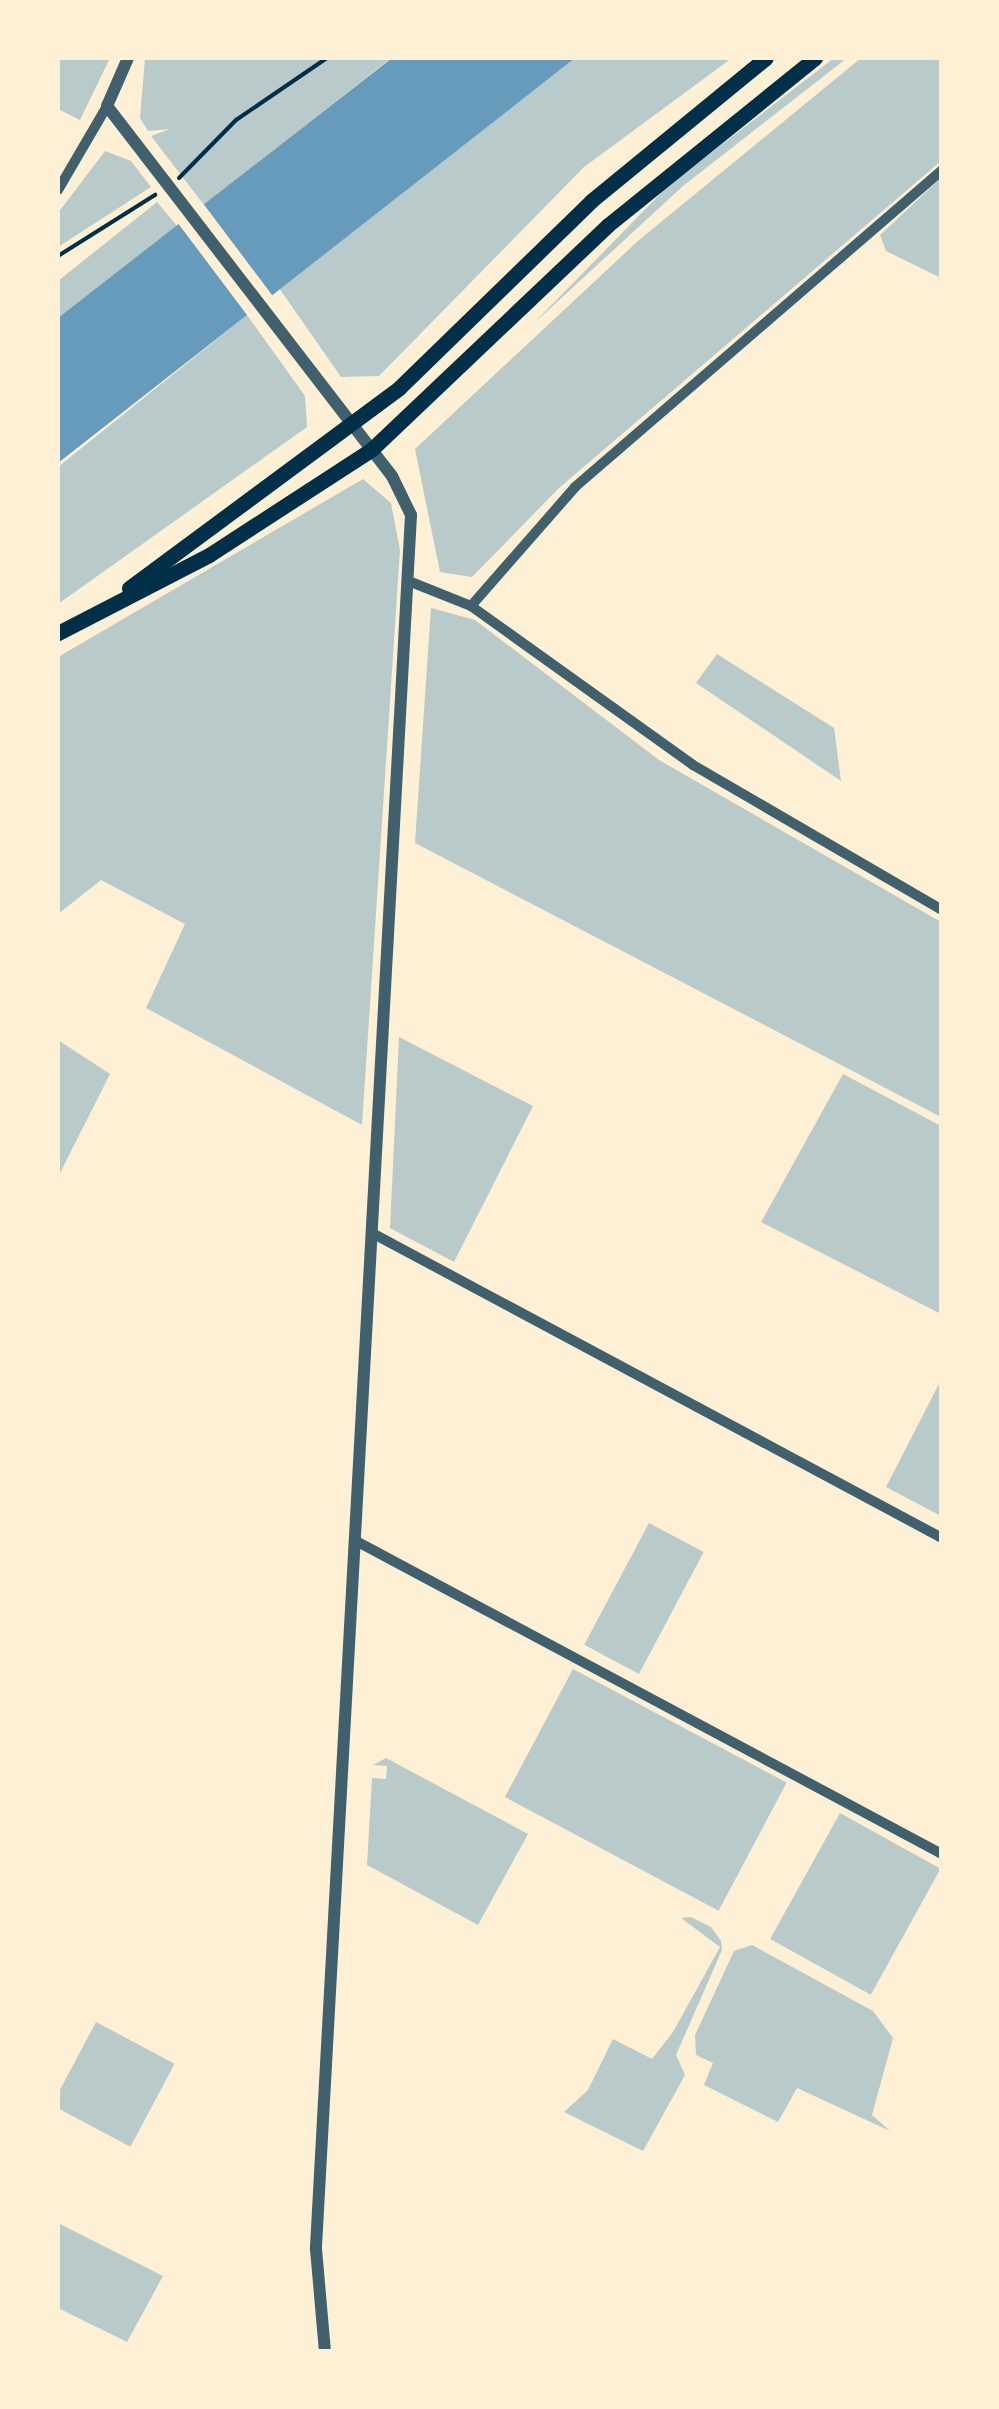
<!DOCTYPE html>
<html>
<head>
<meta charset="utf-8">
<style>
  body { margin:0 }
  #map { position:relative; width:999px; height:2409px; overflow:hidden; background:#fdf0d5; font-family:Georgia,serif }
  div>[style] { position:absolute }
  .green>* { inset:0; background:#b9caca; transform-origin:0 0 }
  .water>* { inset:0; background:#669bbc }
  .pier>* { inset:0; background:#fdf0d5; transform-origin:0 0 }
  .path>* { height:4px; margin:-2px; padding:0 2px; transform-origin:2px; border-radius:2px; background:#003049 }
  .minor>* { height:10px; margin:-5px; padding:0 5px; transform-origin:5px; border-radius:5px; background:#3f606c }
  .tertiary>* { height:12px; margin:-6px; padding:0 6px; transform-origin:6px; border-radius:6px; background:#3f606c }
  .secondary>* { height:15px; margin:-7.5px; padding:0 7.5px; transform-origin:7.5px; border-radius:7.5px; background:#003049 }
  span { translate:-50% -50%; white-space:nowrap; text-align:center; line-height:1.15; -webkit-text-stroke:8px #fdf0d5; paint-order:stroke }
  .frame { position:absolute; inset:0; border:60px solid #fdf0d5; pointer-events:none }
</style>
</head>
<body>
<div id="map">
  <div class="green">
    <i style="clip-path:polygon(58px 58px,110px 58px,80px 120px,58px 109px)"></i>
    <i style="clip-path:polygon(145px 58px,391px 58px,204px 205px,151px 136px,170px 129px,148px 131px,140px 118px)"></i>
    <i style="clip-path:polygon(575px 58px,732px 58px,584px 167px,379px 376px,341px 377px,279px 288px)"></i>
    <i style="clip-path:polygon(834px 58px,847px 58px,683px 186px,532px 325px,668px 186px)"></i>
    <i style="clip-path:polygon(861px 58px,941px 58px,941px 161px,559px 488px,472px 577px,440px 572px,415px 449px,639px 240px)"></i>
    <i style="clip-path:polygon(105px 151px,131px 161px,151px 187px,58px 247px,58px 213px)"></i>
    <i style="clip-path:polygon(941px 178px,941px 278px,886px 251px,880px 235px)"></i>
    <i style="clip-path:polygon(157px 202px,178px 227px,58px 318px,58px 281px)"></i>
    <i style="clip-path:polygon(247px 315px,305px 396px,307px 427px,58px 604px,58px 467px)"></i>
    <i style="clip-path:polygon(363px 479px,391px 503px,400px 550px,362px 1125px,146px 1008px,185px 924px,101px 880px,58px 914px,58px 657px)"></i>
    <i style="clip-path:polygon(431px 608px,475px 620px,659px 760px,941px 922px,941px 1117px,415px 843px)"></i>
    <i style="clip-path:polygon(717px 654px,834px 728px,841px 781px,696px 683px)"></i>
    <i style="clip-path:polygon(399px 1037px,533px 1106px,454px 1262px,390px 1228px)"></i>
    <i style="clip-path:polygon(58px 1040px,110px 1074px,58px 1177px)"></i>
    <i style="clip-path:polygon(843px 1074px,941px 1126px,941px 1314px,761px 1222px)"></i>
    <i style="clip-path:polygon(941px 1380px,941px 1516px,886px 1487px)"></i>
    <i style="left:649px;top:1523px;width:62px;height:138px;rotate:28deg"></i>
    <i style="left:573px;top:1669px;width:242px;height:145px;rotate:28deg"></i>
    <i style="clip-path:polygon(386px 1758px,528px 1834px,478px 1925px,367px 1865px,372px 1778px,386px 1779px,387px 1766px,373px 1765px)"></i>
    <i style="left:840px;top:1813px;width:115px;height:144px;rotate:29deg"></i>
    <i style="clip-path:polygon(691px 1917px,711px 1927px,721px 1941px,722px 1950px,676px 2055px,685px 2075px,643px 2151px,564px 2112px,588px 2090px,613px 2039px,652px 2059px,673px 2032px,720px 1947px,681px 1918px)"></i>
    <i style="clip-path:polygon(752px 1945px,873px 2011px,893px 2038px,872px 2115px,890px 2131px,797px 2088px,778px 2122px,704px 2085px,713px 2063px,696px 2055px,695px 2035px,734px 1951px)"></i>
    <i style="left:96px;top:2022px;width:89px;height:94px;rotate:28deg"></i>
    <i style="clip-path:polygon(58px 2223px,163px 2276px,127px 2342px,58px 2308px)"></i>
  </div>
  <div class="water">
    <i style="clip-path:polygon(392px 58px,575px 58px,58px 463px,58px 318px)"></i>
  </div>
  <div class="pier">
    <i style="left:202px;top:202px;width:121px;height:32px;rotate:53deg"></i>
  </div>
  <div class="path">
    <i style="left:179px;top:178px;width:81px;rotate:-45.5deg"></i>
    <i style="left:236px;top:120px;width:110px;rotate:-34.3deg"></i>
    <i style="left:58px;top:256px;width:115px;rotate:-32.2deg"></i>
  </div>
  <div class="minor">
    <i style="left:58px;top:190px;width:97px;rotate:-59.7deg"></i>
    <i style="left:411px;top:582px;width:65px;rotate:21.8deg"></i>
    <i style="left:471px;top:606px;width:273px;rotate:35.6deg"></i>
    <i style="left:693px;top:765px;width:288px;rotate:30.2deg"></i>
    <i style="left:471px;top:606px;width:158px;rotate:-48.8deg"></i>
    <i style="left:575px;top:487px;width:485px;rotate:-40.8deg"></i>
    <i style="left:372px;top:1233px;width:646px;rotate:28.15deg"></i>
    <i style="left:356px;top:1541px;width:664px;rotate:28.11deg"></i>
  </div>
  <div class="tertiary">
    <i style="left:128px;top:58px;width:52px;rotate:113.6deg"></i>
    <i style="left:107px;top:106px;width:467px;rotate:52.4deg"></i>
    <i style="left:392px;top:476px;width:43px;rotate:64deg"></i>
    <i style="left:411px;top:515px;width:1737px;rotate:93.14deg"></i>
    <i style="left:316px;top:2249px;width:103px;rotate:85deg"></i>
  </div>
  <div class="secondary">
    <i style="left:129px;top:588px;width:336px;rotate:-36.5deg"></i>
    <i style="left:399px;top:388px;width:268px;rotate:-44.2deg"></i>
    <i style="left:591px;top:201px;width:226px;rotate:-39.3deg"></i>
    <i style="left:58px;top:633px;width:170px;rotate:-27.3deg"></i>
    <i style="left:209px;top:555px;width:194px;rotate:-33deg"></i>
    <i style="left:372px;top:449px;width:325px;rotate:-43.5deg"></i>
    <i style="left:608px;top:225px;width:266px;rotate:-38.9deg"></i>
  </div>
  <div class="frame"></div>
</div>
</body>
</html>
